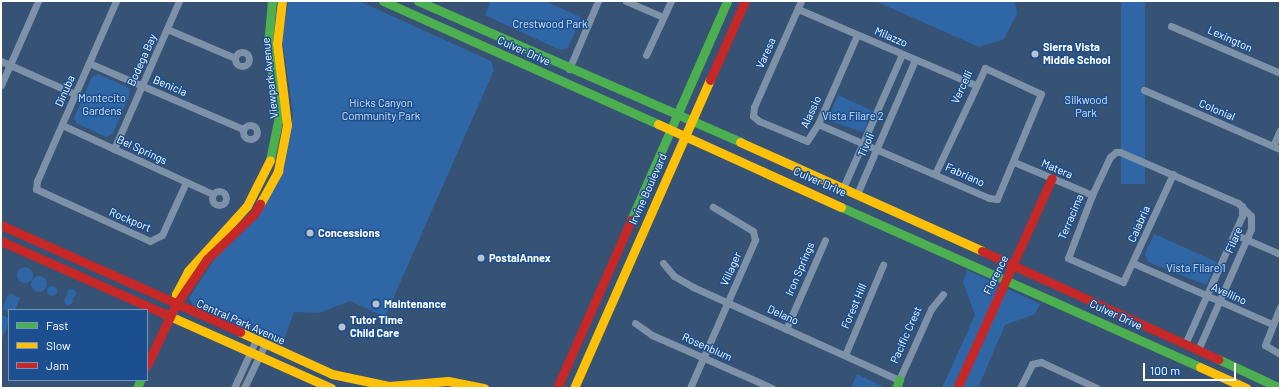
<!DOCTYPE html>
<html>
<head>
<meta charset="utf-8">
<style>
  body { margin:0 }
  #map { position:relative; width:1281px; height:389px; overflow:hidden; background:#365274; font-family:Barlow,sans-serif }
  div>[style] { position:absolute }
  .green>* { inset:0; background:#2f66a5; transform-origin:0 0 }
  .round { border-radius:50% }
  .water>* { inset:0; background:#3b618d }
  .street>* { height:7px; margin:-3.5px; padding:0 3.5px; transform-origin:3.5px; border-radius:3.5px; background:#7d92a8 }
  .street>.ring { margin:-3.5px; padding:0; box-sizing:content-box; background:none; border:7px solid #7d92a8; border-radius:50% }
  .fast>* { height:9px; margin:-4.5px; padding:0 4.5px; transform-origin:4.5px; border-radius:4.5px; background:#4caf50 }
  .slow>* { height:9px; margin:-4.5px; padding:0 4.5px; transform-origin:4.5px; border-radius:4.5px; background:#ffc107 }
  .jam>* { height:9px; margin:-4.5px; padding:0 4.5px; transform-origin:4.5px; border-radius:4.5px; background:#c62828 }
  .dots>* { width:11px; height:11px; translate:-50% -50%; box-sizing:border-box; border:2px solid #1b4f8f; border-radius:50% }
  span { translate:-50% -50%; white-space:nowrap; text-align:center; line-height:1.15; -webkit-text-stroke:3px #1b4f8f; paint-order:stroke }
  .park-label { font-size:11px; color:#cfe3fa }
  .street-label { font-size:11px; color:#fff }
  .poi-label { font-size:11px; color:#fff; font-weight:700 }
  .left { translate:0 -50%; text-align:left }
  .frame { position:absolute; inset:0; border:2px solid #fff; pointer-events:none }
  .legend { position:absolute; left:8px; top:309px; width:140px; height:72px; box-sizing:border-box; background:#1b4f8f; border:1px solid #7695bc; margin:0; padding:5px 7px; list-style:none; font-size:12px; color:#fff }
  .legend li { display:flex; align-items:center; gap:8px; height:20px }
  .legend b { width:20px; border:1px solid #7695bc }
  .scale { position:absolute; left:1143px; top:363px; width:93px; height:18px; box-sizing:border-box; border:2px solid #fff; border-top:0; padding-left:5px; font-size:12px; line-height:14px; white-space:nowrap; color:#fff; -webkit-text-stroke:3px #1b4f8f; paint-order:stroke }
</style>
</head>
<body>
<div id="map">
  <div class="green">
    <i style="clip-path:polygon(288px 1px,359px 1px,491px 61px,494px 70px,385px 317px,350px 301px,319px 313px,294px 312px,282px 345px,193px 305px,189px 298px,215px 258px,260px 214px,283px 170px,293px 114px,282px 39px)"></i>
    <i style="clip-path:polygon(491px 1px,545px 1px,581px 17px,568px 48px,560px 50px,485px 15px)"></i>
    <i style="clip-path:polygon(875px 1px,1015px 1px,1017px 14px,1004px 39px,979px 47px)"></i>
    <i style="left:1121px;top:1px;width:24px;height:183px"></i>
    <i style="clip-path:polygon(98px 74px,129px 88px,130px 94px,112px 135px,106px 137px,76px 123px,74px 118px,92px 77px)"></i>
    <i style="clip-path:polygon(838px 95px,873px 111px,863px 132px,830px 121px,829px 116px)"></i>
    <i style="clip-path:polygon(1154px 234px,1217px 262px,1206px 285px,1148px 262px,1145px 254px)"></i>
    <i class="round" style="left:17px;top:267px;width:16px;height:16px"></i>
    <i style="clip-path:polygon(967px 270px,1040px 304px,1035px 314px,1005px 325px,978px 388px,942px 388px,975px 315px,963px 282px)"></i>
    <i class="round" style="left:31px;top:276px;width:16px;height:16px"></i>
    <i class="round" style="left:47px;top:286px;width:10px;height:10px"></i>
    <i class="round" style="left:66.5px;top:288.5px;width:9px;height:9px"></i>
    <i style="clip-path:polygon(9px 293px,20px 298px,15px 310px,9px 312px,2px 309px)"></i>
    <i class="round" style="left:63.5px;top:295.5px;width:9px;height:9px"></i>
    <i style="clip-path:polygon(2px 315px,9px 318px,9px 323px,1px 341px)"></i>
    <i style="clip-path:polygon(857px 374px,882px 386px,881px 388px,851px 388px)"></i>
  </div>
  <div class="water">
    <i style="clip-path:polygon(850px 106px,863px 112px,859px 119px,849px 111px)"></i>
    <i style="clip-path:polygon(1192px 258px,1204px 263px,1201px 271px,1191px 263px)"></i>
  </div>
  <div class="street">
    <i style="left:116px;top:1px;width:197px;rotate:113.7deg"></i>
    <i style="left:37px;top:181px;width:8px;rotate:97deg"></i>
    <i style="left:36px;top:189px;width:125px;rotate:24.5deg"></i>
    <i style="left:150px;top:241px;width:13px;rotate:-27deg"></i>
    <i style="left:162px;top:235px;width:58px;rotate:-65.6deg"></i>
    <i style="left:626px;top:1px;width:40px;rotate:23.4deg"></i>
    <i style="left:801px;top:1px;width:116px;rotate:113.9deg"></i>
    <i style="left:754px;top:107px;width:9px;rotate:96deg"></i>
    <i style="left:753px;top:116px;width:8px;rotate:40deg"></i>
    <i style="left:759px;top:121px;width:52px;rotate:22.6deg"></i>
    <i style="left:807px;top:141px;width:20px;rotate:-57deg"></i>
    <i style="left:818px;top:124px;width:97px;rotate:-66.3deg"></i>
    <i style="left:798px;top:9px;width:193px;rotate:23.2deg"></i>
    <i style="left:1171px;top:26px;width:119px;rotate:23.3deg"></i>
    <i style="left:167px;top:29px;width:74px;rotate:23.1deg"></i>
    <i class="ring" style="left:235px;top:52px;width:7px;height:7px"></i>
    <i style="left:646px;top:55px;width:60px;rotate:-65.2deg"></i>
    <i style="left:1px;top:61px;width:81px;rotate:24deg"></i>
    <i style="left:89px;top:63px;width:168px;rotate:23.2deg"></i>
    <i style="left:569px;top:69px;width:74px;rotate:-66.9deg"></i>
    <i style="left:1px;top:85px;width:92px;rotate:-66.2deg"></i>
    <i style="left:1144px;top:90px;width:148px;rotate:23.5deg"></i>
    <i style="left:818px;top:124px;width:186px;rotate:23.4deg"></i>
    <i style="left:989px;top:198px;width:8px;rotate:7deg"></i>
    <i style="left:997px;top:199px;width:114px;rotate:-67.3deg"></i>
    <i style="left:1041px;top:94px;width:62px;rotate:-155.1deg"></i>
    <i style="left:985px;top:68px;width:117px;rotate:115.3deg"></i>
    <i style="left:62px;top:125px;width:166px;rotate:24.6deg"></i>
    <i class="ring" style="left:243px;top:125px;width:7px;height:7px"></i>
    <i style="left:1273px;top:146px;width:17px;rotate:-66deg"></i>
    <i style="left:114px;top:149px;width:162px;rotate:-66.3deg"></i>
    <i style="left:1014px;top:162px;width:85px;rotate:22.9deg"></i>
    <i style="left:1173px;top:174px;width:119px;rotate:114.8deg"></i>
    <i style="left:1123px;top:282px;width:60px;rotate:-156.4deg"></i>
    <i style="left:1068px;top:258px;width:67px;rotate:-69.1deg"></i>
    <i style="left:1092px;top:195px;width:42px;rotate:-64.7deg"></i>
    <i style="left:1110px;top:157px;width:8px;rotate:-40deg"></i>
    <i style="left:1116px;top:152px;width:4px"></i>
    <i style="left:1120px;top:152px;width:129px;rotate:23.4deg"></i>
    <i style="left:1238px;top:203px;width:18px;rotate:45deg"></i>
    <i style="left:1251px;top:216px;width:13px;rotate:90deg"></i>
    <i style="left:1251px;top:229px;width:132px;rotate:113.7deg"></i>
    <i style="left:843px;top:188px;width:146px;rotate:-66.2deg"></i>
    <i class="ring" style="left:212px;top:191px;width:7px;height:7px"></i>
    <i style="left:857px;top:194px;width:146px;rotate:-66.6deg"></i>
    <i style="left:1234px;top:234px;width:50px;rotate:23.5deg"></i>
    <i style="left:663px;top:263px;width:17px;rotate:50deg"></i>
    <i style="left:674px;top:276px;width:22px;rotate:30deg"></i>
    <i style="left:693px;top:287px;width:226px;rotate:24.3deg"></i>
    <i style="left:899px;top:380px;width:78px;rotate:-65.7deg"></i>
    <i style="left:931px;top:309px;width:19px;rotate:-51deg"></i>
    <i style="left:1133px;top:263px;width:152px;rotate:23.7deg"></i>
    <i style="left:1280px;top:307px;width:41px;rotate:111.5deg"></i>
    <i style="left:1265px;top:345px;width:17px;rotate:31deg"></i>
    <i style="left:635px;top:323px;width:21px;rotate:35deg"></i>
    <i style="left:652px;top:335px;width:131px;rotate:23.8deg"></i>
    <i style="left:786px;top:329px;width:97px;rotate:-66.3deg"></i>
    <i style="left:1185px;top:344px;width:140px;rotate:-66deg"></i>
    <i style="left:1242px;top:216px;width:10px;rotate:-90deg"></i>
    <i style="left:845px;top:355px;width:98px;rotate:-67.1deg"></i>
    <i style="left:234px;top:388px;width:51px;rotate:-65.5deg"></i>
    <i style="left:244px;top:388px;width:47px;rotate:-64.5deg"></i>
    <i style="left:690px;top:388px;width:162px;rotate:-66.3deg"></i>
    <i style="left:755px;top:240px;width:9px;rotate:-103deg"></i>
    <i style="left:753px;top:231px;width:47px;rotate:-149deg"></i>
    <i style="left:1020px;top:388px;width:27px;rotate:-63deg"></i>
    <i style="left:1032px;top:364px;width:9px;rotate:-13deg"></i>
    <i style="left:1041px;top:362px;width:62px;rotate:24.9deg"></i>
  </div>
  <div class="fast">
    <i style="left:383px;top:1px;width:301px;rotate:24.1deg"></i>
    <i style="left:418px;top:1px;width:352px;rotate:23.6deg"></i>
    <i style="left:270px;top:160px;width:45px;rotate:-78.4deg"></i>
    <i style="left:279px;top:116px;width:72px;rotate:-98.8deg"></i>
    <i style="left:268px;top:45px;width:44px;rotate:-84.8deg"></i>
    <i style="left:841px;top:207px;width:393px;rotate:24deg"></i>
    <i style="left:631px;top:220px;width:239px;rotate:-66.3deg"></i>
    <i style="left:1218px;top:359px;width:68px;rotate:25.1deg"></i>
    <i style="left:137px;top:388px;width:9px;rotate:-69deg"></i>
    <i style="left:896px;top:388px;width:9px;rotate:-69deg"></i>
  </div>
  <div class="slow">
    <i style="left:658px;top:124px;width:201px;rotate:24.4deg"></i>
    <i style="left:740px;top:142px;width:265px;rotate:24.2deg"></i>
    <i style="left:260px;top:204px;width:38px;rotate:-61deg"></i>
    <i style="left:278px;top:171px;width:47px;rotate:-78.9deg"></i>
    <i style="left:287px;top:125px;width:82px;rotate:-97deg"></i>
    <i style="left:277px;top:44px;width:43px;rotate:-83.4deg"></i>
    <i style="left:175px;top:306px;width:12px;rotate:-85deg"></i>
    <i style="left:176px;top:294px;width:26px;rotate:-62deg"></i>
    <i style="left:188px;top:271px;width:88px;rotate:-47.8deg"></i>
    <i style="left:247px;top:206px;width:51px;rotate:-63.4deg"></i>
    <i style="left:165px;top:314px;width:182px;rotate:24deg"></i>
    <i style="left:240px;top:332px;width:101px;rotate:24.5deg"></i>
    <i style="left:332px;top:374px;width:58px;rotate:11.9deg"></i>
    <i style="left:389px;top:386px;width:59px;rotate:-4.8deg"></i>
    <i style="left:448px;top:381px;width:37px;rotate:11deg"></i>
    <i style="left:1200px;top:367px;width:51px;rotate:24.5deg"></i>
    <i style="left:574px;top:388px;width:337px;rotate:-66.2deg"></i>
  </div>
  <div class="jam">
    <i style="left:710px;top:80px;width:86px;rotate:-66.1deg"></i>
    <i style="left:1px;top:225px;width:262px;rotate:24.1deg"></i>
    <i style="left:1px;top:241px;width:180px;rotate:24deg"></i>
    <i style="left:982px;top:251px;width:260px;rotate:24.6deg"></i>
    <i style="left:147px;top:365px;width:65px;rotate:-64.6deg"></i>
    <i style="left:175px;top:306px;width:57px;rotate:-55.8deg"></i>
    <i style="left:207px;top:259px;width:65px;rotate:-43.8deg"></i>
    <i style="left:254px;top:214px;width:12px;rotate:-59deg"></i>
    <i style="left:557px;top:388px;width:184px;rotate:-66.2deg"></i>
    <i style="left:957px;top:388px;width:230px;rotate:-65.7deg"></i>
  </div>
  <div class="dots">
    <i style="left:1035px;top:54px;background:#b9c2ce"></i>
    <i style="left:310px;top:233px;background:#b9c2ce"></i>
    <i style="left:481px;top:258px;background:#b9c2ce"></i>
    <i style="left:376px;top:304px;background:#b9c2ce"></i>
    <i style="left:342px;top:327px;background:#b9c2ce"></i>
  </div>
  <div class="park-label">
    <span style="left:550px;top:24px">Crestwood Park</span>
    <span style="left:102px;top:105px">Montecito<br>Gardens</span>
    <span style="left:1086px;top:107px">Silkwood<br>Park</span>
    <span style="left:381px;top:110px">Hicks Canyon<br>Community Park</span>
    <span style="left:853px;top:116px">Vista Filare 2</span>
    <span style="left:1196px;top:268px">Vista Filare 1</span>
  </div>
  <div class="street-label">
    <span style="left:891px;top:37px;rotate:23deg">Milazzo</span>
    <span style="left:1230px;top:39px;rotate:24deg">Lexington</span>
    <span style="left:524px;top:51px;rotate:24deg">Culver Drive</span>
    <span style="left:766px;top:53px;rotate:-66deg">Varesa</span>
    <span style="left:142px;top:60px;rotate:-66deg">Bodega Bay</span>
    <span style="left:270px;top:78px;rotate:-96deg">Viewpark Avenue</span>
    <span style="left:170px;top:86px;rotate:23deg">Benicia</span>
    <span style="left:962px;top:87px;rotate:-65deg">Vercelli</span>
    <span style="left:65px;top:91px;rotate:-66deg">Dinuba</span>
    <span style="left:1217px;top:110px;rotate:23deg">Colonial</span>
    <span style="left:811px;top:112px;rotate:-65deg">Alassio</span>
    <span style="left:866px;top:145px;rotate:-67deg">Tivoli</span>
    <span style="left:142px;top:150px;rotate:25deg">Bel Springs</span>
    <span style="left:1057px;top:169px;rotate:23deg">Matera</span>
    <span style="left:965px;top:175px;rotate:24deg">Fabriano</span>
    <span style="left:820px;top:182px;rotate:24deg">Culver Drive</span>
    <span style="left:648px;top:189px;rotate:-66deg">Irvine Boulevard</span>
    <span style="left:1071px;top:217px;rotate:-67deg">Terracima</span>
    <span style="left:130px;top:220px;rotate:23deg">Rockport</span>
    <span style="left:1139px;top:224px;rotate:-66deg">Calabria</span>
    <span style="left:1234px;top:240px;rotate:-67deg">Filare</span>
    <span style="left:731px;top:269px;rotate:-66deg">Villager</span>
    <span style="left:800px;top:269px;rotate:-67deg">Iron Springs</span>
    <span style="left:996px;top:275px;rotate:-64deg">Florence</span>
    <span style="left:1229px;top:294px;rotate:24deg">Avellino</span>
    <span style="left:854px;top:306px;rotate:-67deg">Forest Hill</span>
    <span style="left:783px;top:315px;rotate:24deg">Delano</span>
    <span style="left:1116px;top:315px;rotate:25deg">Culver Drive</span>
    <span style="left:241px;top:322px;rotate:24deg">Central Park Avenue</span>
    <span style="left:906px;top:335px;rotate:-66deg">Pacific Crest</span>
    <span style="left:707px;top:347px;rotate:24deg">Rosenblum</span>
  </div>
  <div class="poi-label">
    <span class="left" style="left:1043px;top:54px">Sierra Vista<br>Middle School</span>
    <span class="left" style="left:318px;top:233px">Concessions</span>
    <span class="left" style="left:489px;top:258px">PostalAnnex</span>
    <span class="left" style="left:384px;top:304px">Maintenance</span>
    <span class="left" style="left:350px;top:327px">Tutor Time<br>Child Care</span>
  </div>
  <div class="frame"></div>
  <ul class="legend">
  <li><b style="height:5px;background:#4caf50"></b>Fast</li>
  <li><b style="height:5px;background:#ffc107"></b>Slow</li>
  <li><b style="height:5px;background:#c62828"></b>Jam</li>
  </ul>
  <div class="scale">100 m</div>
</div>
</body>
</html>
